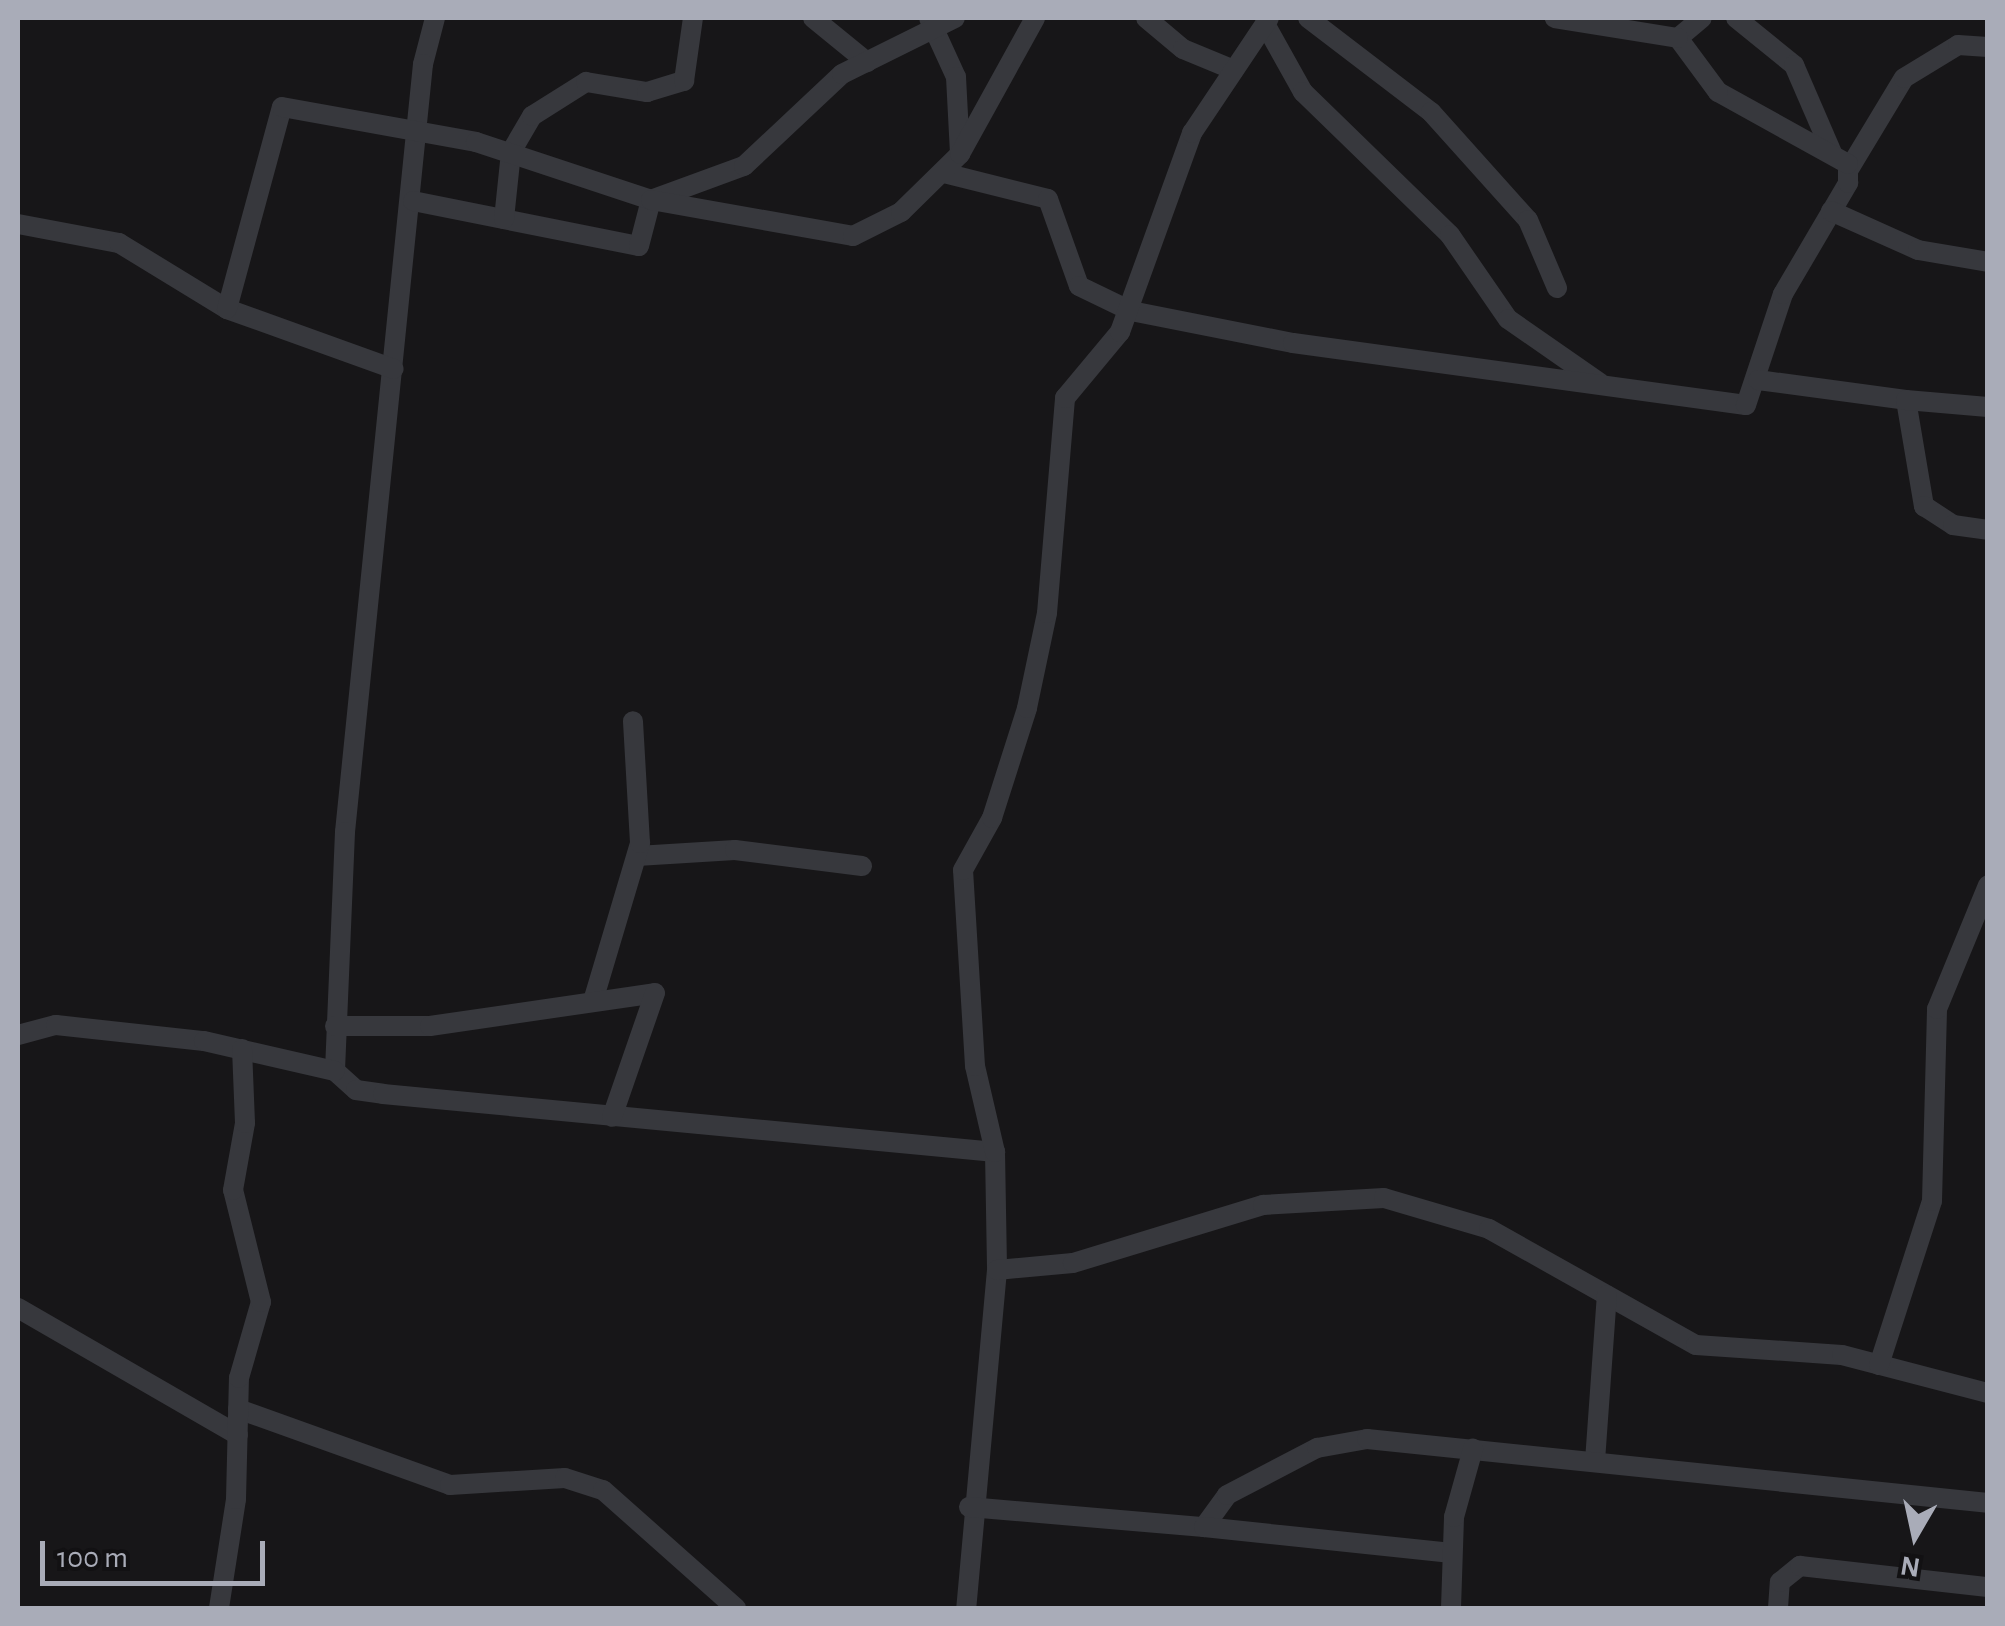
<!DOCTYPE html>
<html>
<head>
<meta charset="utf-8">
<style>
  body { margin:0 }
  #map { position:relative; width:2005px; height:1626px; overflow:hidden; background:#171618; font-family:"Alegreya Sans",sans-serif }
  div>[style] { position:absolute }
  .minor>* { height:20px; margin:-10px; padding:0 10px; transform-origin:10px; border-radius:10px; background:#37383d }
  span { translate:-50% -50%; white-space:nowrap; text-align:center; line-height:1.15; -webkit-text-stroke:8px #121113; paint-order:stroke }
  .frame { position:absolute; inset:0; border:20px solid #a9acb8; pointer-events:none }
  .north { position:absolute; left:1865px; top:1486px; width:100px; height:100px; -webkit-text-stroke:8px #121113; paint-order:stroke; rotate:189deg; font-size:28px; font-weight:700; line-height:40px; text-align:center; color:#a9acb8 }
  .north::after { content:''; display:block; margin:auto; width:35px; height:45px; background:#a9acb8; clip-path:polygon(50% 0,100% 100%,50% 72%,0 100%) }
  .scale { position:absolute; left:40px; top:1541px; width:225px; height:45px; box-sizing:border-box; border:5px solid #a9acb8; border-top:0; padding-left:12px; font-size:30px; line-height:35px; white-space:nowrap; color:#a9acb8; -webkit-text-stroke:8px #121113; paint-order:stroke }
</style>
</head>
<body>
<div id="map">
  <div class="minor">
    <i style="left:435px;top:18px;width:48px;rotate:104.6deg"></i>
    <i style="left:423px;top:64px;width:772px;rotate:95.8deg"></i>
    <i style="left:345px;top:832px;width:239px;rotate:92.4deg"></i>
    <i style="left:335px;top:1071px;width:28px;rotate:42deg"></i>
    <i style="left:356px;top:1090px;width:27px;rotate:8deg"></i>
    <i style="left:383px;top:1094px;width:615px;rotate:5.41deg"></i>
    <i style="left:995px;top:1152px;width:118px;rotate:89deg"></i>
    <i style="left:997px;top:1270px;width:339px;rotate:95.2deg"></i>
    <i style="left:813px;top:18px;width:70px;rotate:39.2deg"></i>
    <i style="left:929px;top:18px;width:65px;rotate:65.4deg"></i>
    <i style="left:956px;top:77px;width:77px;rotate:87deg"></i>
    <i style="left:1146px;top:18px;width:48px;rotate:40deg"></i>
    <i style="left:1183px;top:49px;width:55px;rotate:22.4deg"></i>
    <i style="left:1308px;top:18px;width:155px;rotate:37.4deg"></i>
    <i style="left:1431px;top:112px;width:145px;rotate:48.1deg"></i>
    <i style="left:1528px;top:220px;width:74px;rotate:66.9deg"></i>
    <i style="left:1736px;top:18px;width:75px;rotate:39deg"></i>
    <i style="left:1794px;top:65px;width:96px;rotate:66.6deg"></i>
    <i style="left:1265px;top:24px;width:78px;rotate:60.8deg"></i>
    <i style="left:1303px;top:92px;width:205px;rotate:44.2deg"></i>
    <i style="left:1450px;top:235px;width:102px;rotate:55.4deg"></i>
    <i style="left:1508px;top:319px;width:112px;rotate:34.8deg"></i>
    <i style="left:1678px;top:38px;width:31px;rotate:-40deg"></i>
    <i style="left:1849px;top:169px;width:106px;rotate:-58.9deg"></i>
    <i style="left:1904px;top:78px;width:63px;rotate:-31.4deg"></i>
    <i style="left:1958px;top:45px;width:30px;rotate:4deg"></i>
    <i style="left:944px;top:173px;width:107px;rotate:14deg"></i>
    <i style="left:1048px;top:199px;width:92px;rotate:70.4deg"></i>
    <i style="left:1079px;top:286px;width:58px;rotate:25.7deg"></i>
    <i style="left:1131px;top:311px;width:165px;rotate:11.2deg"></i>
    <i style="left:1293px;top:343px;width:457px;rotate:7.8deg"></i>
    <i style="left:1746px;top:405px;width:117px;rotate:-71.6deg"></i>
    <i style="left:1783px;top:294px;width:129px;rotate:-59.6deg"></i>
    <i style="left:1848px;top:183px;width:19px;rotate:-90deg"></i>
    <i style="left:1848px;top:164px;width:149px;rotate:-151deg"></i>
    <i style="left:1718px;top:92px;width:67px;rotate:-126.5deg"></i>
    <i style="left:1678px;top:38px;width:125px;rotate:-170.8deg"></i>
    <i style="left:413px;top:201px;width:230px;rotate:11.3deg"></i>
    <i style="left:639px;top:246px;width:48px;rotate:-75.4deg"></i>
    <i style="left:651px;top:200px;width:99px;rotate:-20.1deg"></i>
    <i style="left:744px;top:166px;width:134px;rotate:-43.2deg"></i>
    <i style="left:842px;top:74px;width:126px;rotate:-26.4deg"></i>
    <i style="left:1831px;top:211px;width:95px;rotate:24.1deg"></i>
    <i style="left:1918px;top:250px;width:71px;rotate:9.7deg"></i>
    <i style="left:504px;top:219px;width:67px;rotate:-84deg"></i>
    <i style="left:511px;top:152px;width:42px;rotate:-59.7deg"></i>
    <i style="left:532px;top:116px;width:64px;rotate:-32.2deg"></i>
    <i style="left:586px;top:82px;width:62px;rotate:9.3deg"></i>
    <i style="left:647px;top:92px;width:39px;rotate:-17deg"></i>
    <i style="left:684px;top:81px;width:64px;rotate:-81.9deg"></i>
    <i style="left:18px;top:224px;width:103px;rotate:10.7deg"></i>
    <i style="left:119px;top:243px;width:127px;rotate:31.4deg"></i>
    <i style="left:227px;top:309px;width:177px;rotate:19.8deg"></i>
    <i style="left:227px;top:309px;width:209px;rotate:-74.8deg"></i>
    <i style="left:282px;top:107px;width:197px;rotate:10.2deg"></i>
    <i style="left:476px;top:142px;width:184px;rotate:18.3deg"></i>
    <i style="left:651px;top:200px;width:205px;rotate:10.1deg"></i>
    <i style="left:853px;top:236px;width:54px;rotate:-26.6deg"></i>
    <i style="left:901px;top:212px;width:83px;rotate:-44.5deg"></i>
    <i style="left:960px;top:154px;width:155px;rotate:-61.1deg"></i>
    <i style="left:1758px;top:380px;width:149px;rotate:7.7deg"></i>
    <i style="left:1906px;top:400px;width:108px;rotate:80.4deg"></i>
    <i style="left:1924px;top:506px;width:35px;rotate:33deg"></i>
    <i style="left:1953px;top:525px;width:35px;rotate:8deg"></i>
    <i style="left:1906px;top:400px;width:82px;rotate:4.9deg"></i>
    <i style="left:637px;top:856px;width:98px;rotate:-3.5deg"></i>
    <i style="left:735px;top:850px;width:128px;rotate:7.2deg"></i>
    <i style="left:593px;top:1001px;width:165px;rotate:-73.4deg"></i>
    <i style="left:640px;top:843px;width:122px;rotate:-93.3deg"></i>
    <i style="left:335px;top:1026px;width:95px"></i>
    <i style="left:430px;top:1026px;width:227px;rotate:-8.3deg"></i>
    <i style="left:655px;top:993px;width:131px;rotate:109.1deg"></i>
    <i style="left:18px;top:1035px;width:39px;rotate:-15deg"></i>
    <i style="left:56px;top:1025px;width:149px;rotate:6.2deg"></i>
    <i style="left:204px;top:1041px;width:134px;rotate:12.9deg"></i>
    <i style="left:995px;top:1152px;width:88px;rotate:-103.1deg"></i>
    <i style="left:975px;top:1066px;width:196px;rotate:-93.5deg"></i>
    <i style="left:963px;top:870px;width:60px;rotate:-60.9deg"></i>
    <i style="left:992px;top:818px;width:115px;rotate:-72.3deg"></i>
    <i style="left:1027px;top:708px;width:97px;rotate:-78.1deg"></i>
    <i style="left:1047px;top:613px;width:216px;rotate:-85.2deg"></i>
    <i style="left:1065px;top:398px;width:86px;rotate:-50.2deg"></i>
    <i style="left:1120px;top:332px;width:212px;rotate:-70.1deg"></i>
    <i style="left:1192px;top:133px;width:138px;rotate:-56.2deg"></i>
    <i style="left:997px;top:1270px;width:76px;rotate:-5.3deg"></i>
    <i style="left:1073px;top:1263px;width:199px;rotate:-17deg"></i>
    <i style="left:1263px;top:1205px;width:121px;rotate:-3.3deg"></i>
    <i style="left:1384px;top:1198px;width:109px;rotate:16.4deg"></i>
    <i style="left:1489px;top:1229px;width:237px;rotate:29.3deg"></i>
    <i style="left:1696px;top:1345px;width:146px;rotate:3.9deg"></i>
    <i style="left:1842px;top:1355px;width:151px;rotate:14.6deg"></i>
    <i style="left:18px;top:1308px;width:254px;rotate:30deg"></i>
    <i style="left:1879px;top:1365px;width:172px;rotate:-72.1deg"></i>
    <i style="left:1932px;top:1201px;width:192px;rotate:-88.5deg"></i>
    <i style="left:1937px;top:1009px;width:134px;rotate:-67.6deg"></i>
    <i style="left:238px;top:1409px;width:225px;rotate:19.7deg"></i>
    <i style="left:450px;top:1485px;width:115px;rotate:-3.5deg"></i>
    <i style="left:565px;top:1478px;width:40px;rotate:18deg"></i>
    <i style="left:603px;top:1490px;width:178px;rotate:41.6deg"></i>
    <i style="left:1595px;top:1461px;width:166px;rotate:-85.9deg"></i>
    <i style="left:969px;top:1507px;width:236px;rotate:4.9deg"></i>
    <i style="left:1204px;top:1527px;width:39px;rotate:-54deg"></i>
    <i style="left:1227px;top:1495px;width:102px;rotate:-27.6deg"></i>
    <i style="left:1317px;top:1448px;width:51px;rotate:-10.2deg"></i>
    <i style="left:1367px;top:1439px;width:624px;rotate:5.88deg"></i>
    <i style="left:1204px;top:1527px;width:249px;rotate:6deg"></i>
    <i style="left:219px;top:1608px;width:110px;rotate:-81.1deg"></i>
    <i style="left:236px;top:1499px;width:121px;rotate:-88.6deg"></i>
    <i style="left:239px;top:1378px;width:79px;rotate:-73.9deg"></i>
    <i style="left:261px;top:1302px;width:115px;rotate:-104deg"></i>
    <i style="left:233px;top:1190px;width:68px;rotate:-79.8deg"></i>
    <i style="left:245px;top:1123px;width:74px;rotate:-92.3deg"></i>
    <i style="left:1451px;top:1608px;width:91px;rotate:-88.1deg"></i>
    <i style="left:1454px;top:1517px;width:71px;rotate:-74.4deg"></i>
    <i style="left:1778px;top:1608px;width:26px;rotate:-86deg"></i>
    <i style="left:1780px;top:1582px;width:26px;rotate:-39deg"></i>
    <i style="left:1800px;top:1566px;width:189px;rotate:6.4deg"></i>
  </div>
  <div class="frame"></div>
  <div class="north">N</div>
  <div class="scale">100 m</div>
</div>
</body>
</html>
